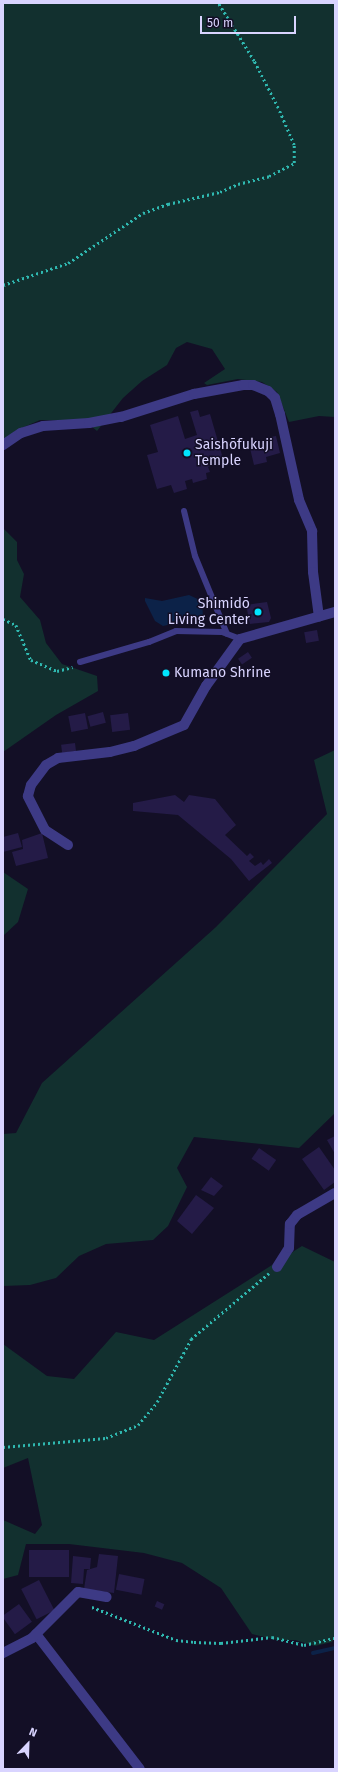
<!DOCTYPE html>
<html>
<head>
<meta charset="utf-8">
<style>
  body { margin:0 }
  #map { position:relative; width:338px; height:1772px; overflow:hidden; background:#130f26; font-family:"Fira Sans",sans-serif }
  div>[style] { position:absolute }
  .green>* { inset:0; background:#12302f }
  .water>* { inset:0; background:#0c2248 }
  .stream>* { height:4px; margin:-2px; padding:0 2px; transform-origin:2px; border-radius:2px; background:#0c2248 }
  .building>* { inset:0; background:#241b47; transform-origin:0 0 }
  .path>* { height:2.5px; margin-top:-1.25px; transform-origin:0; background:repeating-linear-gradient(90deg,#2fb8b0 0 2px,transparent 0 5px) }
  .service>* { height:6px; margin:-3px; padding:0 3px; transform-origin:3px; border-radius:3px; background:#3d3a85 }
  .minor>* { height:10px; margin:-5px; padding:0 5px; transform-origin:5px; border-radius:5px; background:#3d3a85 }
  .dots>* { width:11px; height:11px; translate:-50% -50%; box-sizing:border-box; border:2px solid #130f26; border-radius:50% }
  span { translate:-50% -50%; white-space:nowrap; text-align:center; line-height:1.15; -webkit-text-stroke:3px #130f26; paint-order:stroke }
  .poi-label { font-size:14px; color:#d9d4ff }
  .left { translate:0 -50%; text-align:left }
  .right { translate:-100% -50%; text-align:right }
  .frame { position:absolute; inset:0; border:4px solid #d9d4ff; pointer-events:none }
  .north { position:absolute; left:8px; top:1724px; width:40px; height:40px; -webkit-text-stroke:3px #130f26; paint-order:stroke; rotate:23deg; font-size:11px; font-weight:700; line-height:16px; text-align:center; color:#d9d4ff }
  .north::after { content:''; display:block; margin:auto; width:14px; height:18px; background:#d9d4ff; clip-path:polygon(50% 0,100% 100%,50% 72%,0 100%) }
  .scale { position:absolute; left:200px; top:16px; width:96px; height:18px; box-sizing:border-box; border:2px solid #d9d4ff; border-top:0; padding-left:5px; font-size:12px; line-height:14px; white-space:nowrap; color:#d9d4ff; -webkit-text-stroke:3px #130f26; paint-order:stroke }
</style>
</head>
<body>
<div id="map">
  <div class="green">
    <i style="clip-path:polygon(3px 3px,335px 3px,335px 417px,319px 416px,289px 422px,277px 392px,262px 382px,238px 379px,207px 385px,204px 383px,225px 369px,212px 349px,187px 342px,176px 348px,167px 365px,142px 381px,123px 398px,97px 431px,85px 421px,40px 420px,15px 431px,3px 444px)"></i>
    <i style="clip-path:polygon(3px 528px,17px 542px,17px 560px,24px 574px,20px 597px,40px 620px,46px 643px,62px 664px,97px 676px,98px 691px,56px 715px,3px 752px)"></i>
    <i style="clip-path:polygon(335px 750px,335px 1113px,299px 1148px,194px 1137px,177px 1168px,187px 1187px,168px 1226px,153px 1240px,106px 1244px,79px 1256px,56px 1278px,30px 1285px,3px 1286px,3px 1134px,16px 1133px,42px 1083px,216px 927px,327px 814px,314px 760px)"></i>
    <i style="clip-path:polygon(3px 872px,28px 889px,18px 922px,3px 936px)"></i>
    <i style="clip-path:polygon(302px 1246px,335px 1262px,335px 1637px,332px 1642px,315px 1646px,295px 1640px,277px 1640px,252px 1634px,221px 1588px,182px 1563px,144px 1553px,69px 1544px,26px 1544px,18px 1575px,3px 1579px,3px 1520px,35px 1534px,42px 1525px,28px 1458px,3px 1468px,3px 1344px,47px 1376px,74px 1379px,116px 1332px,154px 1340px)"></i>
  </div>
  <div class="water">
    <i style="clip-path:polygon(189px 595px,202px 601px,203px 617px,163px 626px,155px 621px,145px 601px,145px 598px,162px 601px)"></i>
  </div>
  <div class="stream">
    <i style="left:313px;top:1653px;width:23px;rotate:-13deg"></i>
  </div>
  <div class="building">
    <i style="clip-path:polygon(198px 410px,200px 417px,210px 414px,224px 462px,208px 467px,210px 472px,206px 473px,207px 479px,193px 483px,192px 479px,185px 481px,187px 489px,174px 493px,171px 485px,157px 489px,147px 455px,158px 452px,150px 425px,178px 416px,185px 439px,197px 435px,190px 412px)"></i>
    <i style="clip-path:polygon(276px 436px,280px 453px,266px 457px,267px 462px,254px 465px,249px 444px,264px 440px,265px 445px,273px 443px,271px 437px)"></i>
    <i style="clip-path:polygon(267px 602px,271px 618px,269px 622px,250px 624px,246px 605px)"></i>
    <i style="left:317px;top:630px;width:11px;height:13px;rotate:80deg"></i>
    <i style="left:248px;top:652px;width:7px;height:12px;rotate:56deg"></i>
    <i style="left:103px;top:712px;width:11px;height:16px;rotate:75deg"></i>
    <i style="left:85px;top:713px;width:16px;height:17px;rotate:79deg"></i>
    <i style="left:128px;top:713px;width:17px;height:18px;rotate:83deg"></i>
    <i style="left:75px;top:743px;width:8px;height:14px;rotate:83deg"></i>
    <i style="clip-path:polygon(175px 795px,184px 802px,189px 795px,215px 799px,236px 825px,225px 835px,247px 856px,250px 853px,254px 857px,249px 861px,255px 866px,261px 862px,263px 865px,269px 859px,272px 863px,249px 881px,231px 859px,178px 815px,133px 811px,133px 803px)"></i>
    <i style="clip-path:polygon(18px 833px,22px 847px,3px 852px,3px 837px)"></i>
    <i style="clip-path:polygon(42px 833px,48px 858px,16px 866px,12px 852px,23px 849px,22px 840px)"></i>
    <i style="clip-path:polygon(335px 1136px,335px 1154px,327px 1140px)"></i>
    <i style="clip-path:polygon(319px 1147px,335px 1170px,335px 1182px,324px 1190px,302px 1159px)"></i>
    <i style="left:259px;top:1148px;width:21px;height:13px;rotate:35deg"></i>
    <i style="clip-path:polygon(211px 1177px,223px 1186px,214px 1196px,201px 1190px)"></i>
    <i style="clip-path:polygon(196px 1195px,214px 1208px,192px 1234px,177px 1221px)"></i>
    <i style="left:69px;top:1550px;width:27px;height:40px;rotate:90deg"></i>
    <i style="clip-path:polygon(99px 1554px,118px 1556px,114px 1593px,84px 1589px,87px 1570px,97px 1567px)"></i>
    <i style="clip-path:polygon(73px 1556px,91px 1558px,90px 1569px,84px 1569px,83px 1584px,71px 1583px)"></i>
    <i style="left:119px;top:1574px;width:26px;height:16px;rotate:11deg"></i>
    <i style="left:39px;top:1580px;width:34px;height:20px;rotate:63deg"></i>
    <i style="left:157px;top:1601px;width:8px;height:6px;rotate:23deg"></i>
    <i style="left:19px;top:1604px;width:22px;height:21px;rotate:54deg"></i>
  </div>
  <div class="path">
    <i style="left:3px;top:285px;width:69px;rotate:-18.7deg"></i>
    <i style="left:68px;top:263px;width:90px;rotate:-33.7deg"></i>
    <i style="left:143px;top:213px;width:27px;rotate:-20deg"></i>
    <i style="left:168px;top:204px;width:53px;rotate:-13deg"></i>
    <i style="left:220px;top:192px;width:20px;rotate:-24deg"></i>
    <i style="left:238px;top:184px;width:32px;rotate:-14deg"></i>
    <i style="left:269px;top:176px;width:28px;rotate:-27deg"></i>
    <i style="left:294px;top:163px;width:18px;rotate:-90deg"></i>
    <i style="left:294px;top:145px;width:40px;rotate:-113.4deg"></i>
    <i style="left:278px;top:108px;width:53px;rotate:-117.1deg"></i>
    <i style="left:254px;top:61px;width:68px;rotate:-121.8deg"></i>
    <i style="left:3px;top:619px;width:14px;rotate:25deg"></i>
    <i style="left:16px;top:625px;width:38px;rotate:67deg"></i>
    <i style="left:31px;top:660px;width:28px;rotate:23deg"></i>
    <i style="left:57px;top:671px;width:16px;rotate:-14deg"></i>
    <i style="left:3px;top:1447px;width:103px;rotate:-5deg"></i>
    <i style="left:106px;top:1438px;width:35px;rotate:-22deg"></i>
    <i style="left:138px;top:1425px;width:30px;rotate:-50deg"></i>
    <i style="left:157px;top:1402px;width:72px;rotate:-61.6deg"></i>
    <i style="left:191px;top:1339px;width:102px;rotate:-40.2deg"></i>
    <i style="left:92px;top:1607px;width:90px;rotate:21.4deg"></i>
    <i style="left:176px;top:1640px;width:18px;rotate:6deg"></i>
    <i style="left:194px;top:1642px;width:27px;rotate:2deg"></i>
    <i style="left:221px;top:1643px;width:51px;rotate:-6.7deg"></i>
    <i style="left:272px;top:1637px;width:33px;rotate:14deg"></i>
    <i style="left:304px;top:1645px;width:32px;rotate:-13deg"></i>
  </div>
  <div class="service">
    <i style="left:184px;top:511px;width:46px;rotate:76.3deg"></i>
    <i style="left:195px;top:556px;width:84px;rotate:67.7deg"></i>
    <i style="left:80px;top:662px;width:72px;rotate:-16.2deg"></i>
    <i style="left:149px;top:642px;width:29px;rotate:-22deg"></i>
    <i style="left:176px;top:631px;width:46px;rotate:1.2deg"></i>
    <i style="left:222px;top:632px;width:19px;rotate:21deg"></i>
  </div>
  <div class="minor">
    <i style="left:3px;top:445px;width:22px;rotate:-34deg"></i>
    <i style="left:21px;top:433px;width:23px;rotate:-18deg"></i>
    <i style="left:43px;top:426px;width:46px;rotate:-3.7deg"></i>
    <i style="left:89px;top:423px;width:33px;rotate:-11deg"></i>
    <i style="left:121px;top:417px;width:77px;rotate:-17.5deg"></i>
    <i style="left:194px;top:394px;width:50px;rotate:-10.4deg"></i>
    <i style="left:243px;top:385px;width:10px"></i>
    <i style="left:253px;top:385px;width:16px;rotate:22deg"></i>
    <i style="left:268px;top:391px;width:10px;rotate:45deg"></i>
    <i style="left:275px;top:398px;width:17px;rotate:73deg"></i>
    <i style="left:280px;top:414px;width:88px;rotate:77.5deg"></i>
    <i style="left:299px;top:500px;width:34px;rotate:67deg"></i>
    <i style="left:312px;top:531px;width:41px;rotate:88.6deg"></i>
    <i style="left:313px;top:572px;width:45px;rotate:82.4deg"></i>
    <i style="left:68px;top:845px;width:27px;rotate:-147deg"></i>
    <i style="left:45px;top:830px;width:38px;rotate:-117deg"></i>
    <i style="left:28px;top:796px;width:11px;rotate:-75deg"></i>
    <i style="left:31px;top:785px;width:25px;rotate:-53deg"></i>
    <i style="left:46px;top:765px;width:14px;rotate:-30deg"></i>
    <i style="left:58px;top:758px;width:52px;rotate:-6.6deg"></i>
    <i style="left:110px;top:752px;width:25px;rotate:-14deg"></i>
    <i style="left:134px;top:746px;width:54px;rotate:-22.8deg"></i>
    <i style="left:184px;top:725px;width:45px;rotate:-60.6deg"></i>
    <i style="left:206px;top:686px;width:58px;rotate:-54.1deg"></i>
    <i style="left:240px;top:639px;width:99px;rotate:-15.9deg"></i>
    <i style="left:277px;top:1267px;width:22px;rotate:-58deg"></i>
    <i style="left:289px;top:1248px;width:24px;rotate:-88deg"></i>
    <i style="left:290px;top:1224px;width:11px;rotate:-52deg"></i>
    <i style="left:297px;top:1215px;width:44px;rotate:-30.1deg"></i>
    <i style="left:36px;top:1634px;width:170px;rotate:52.4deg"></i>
    <i style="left:3px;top:1653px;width:33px;rotate:-27deg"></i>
    <i style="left:32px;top:1638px;width:65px;rotate:-45deg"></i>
    <i style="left:78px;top:1592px;width:29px;rotate:10deg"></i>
  </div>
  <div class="dots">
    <i style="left:187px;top:453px;background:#00e5ff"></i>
    <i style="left:258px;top:612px;background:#00e5ff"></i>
    <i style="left:166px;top:673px;background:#00e5ff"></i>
  </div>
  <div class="poi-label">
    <span class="left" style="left:195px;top:453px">Saishōfukuji<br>Temple</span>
    <span class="right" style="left:250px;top:612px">Shimidō<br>Living Center</span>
    <span class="left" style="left:174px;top:673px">Kumano Shrine</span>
  </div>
  <div class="frame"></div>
  <div class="north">N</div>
  <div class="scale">50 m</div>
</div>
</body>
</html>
